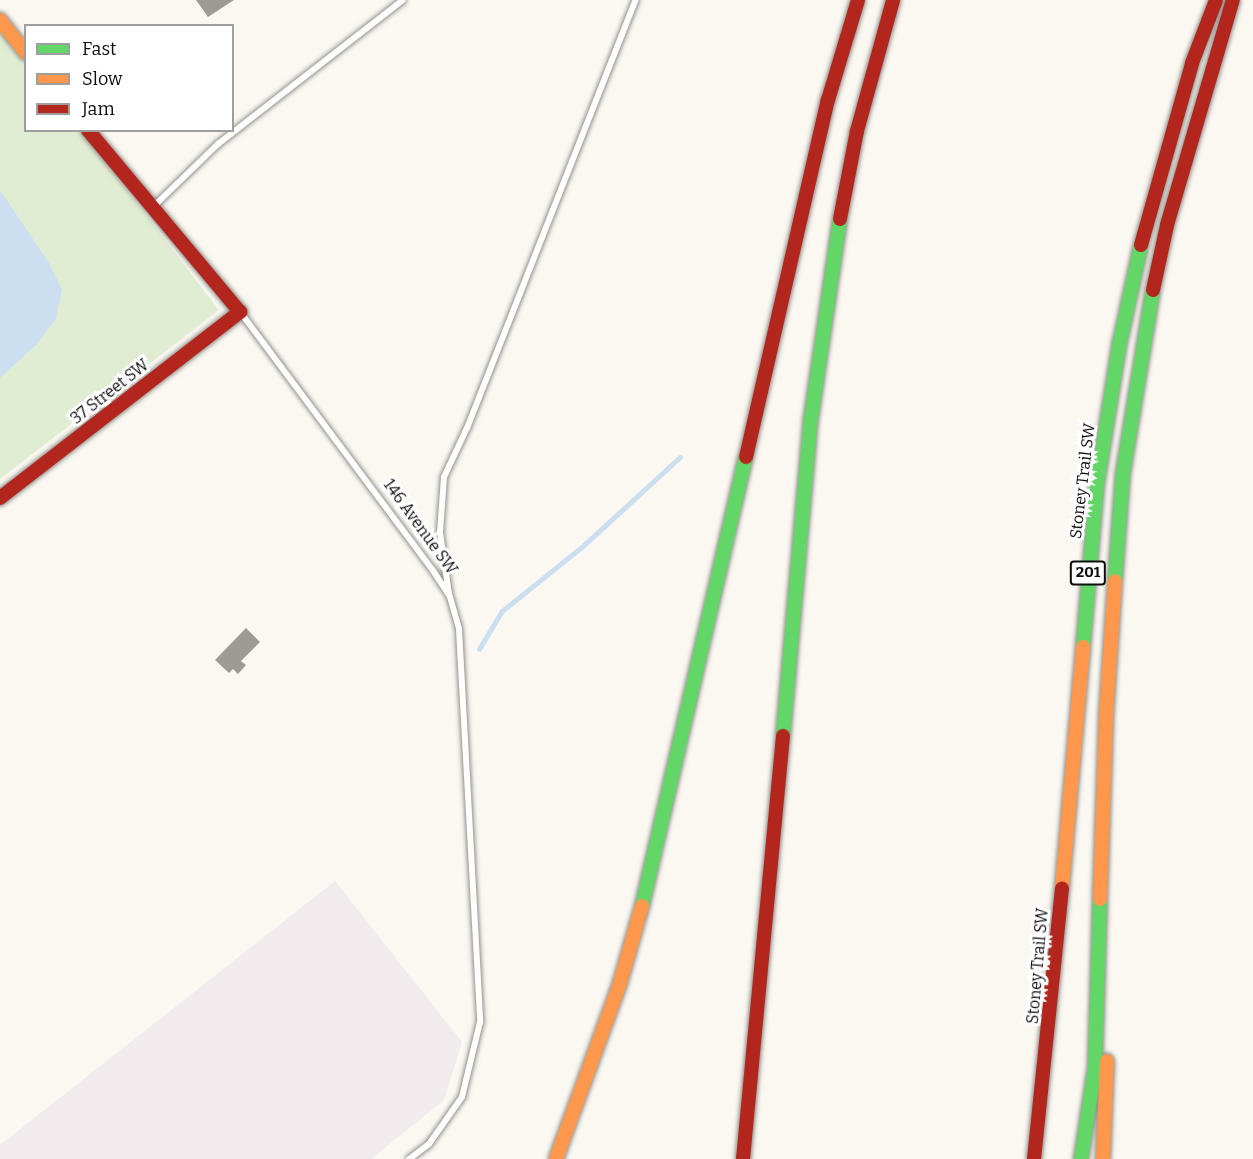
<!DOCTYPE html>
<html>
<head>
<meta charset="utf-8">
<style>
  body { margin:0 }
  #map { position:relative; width:1253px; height:1159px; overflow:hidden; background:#faf8f0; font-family:Bitter,serif }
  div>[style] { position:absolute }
  .industrial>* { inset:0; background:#f1ebed }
  .green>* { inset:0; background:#e1edd2 }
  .water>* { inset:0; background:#cbdff0 }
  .stream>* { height:4.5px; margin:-2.25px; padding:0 2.25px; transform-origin:2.25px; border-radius:2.25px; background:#cbdff0 }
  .building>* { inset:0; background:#9d9b96 }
  .roads { filter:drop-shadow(0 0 2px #93928f) drop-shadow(0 0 2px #93928f) }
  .lane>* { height:6px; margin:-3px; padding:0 3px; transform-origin:3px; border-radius:3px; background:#fefefd }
  .fast>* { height:14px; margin:-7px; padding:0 7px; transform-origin:7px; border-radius:7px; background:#63d668 }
  .slow>* { height:14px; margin:-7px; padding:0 7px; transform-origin:7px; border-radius:7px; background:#ff974d }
  .jam>* { height:14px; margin:-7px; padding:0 7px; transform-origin:7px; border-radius:7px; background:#b3261e }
  span { translate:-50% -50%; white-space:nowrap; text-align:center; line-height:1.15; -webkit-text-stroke:6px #fff; paint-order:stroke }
  .shield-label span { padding:2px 4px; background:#fff; border:2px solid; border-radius:4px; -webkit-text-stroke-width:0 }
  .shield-label { font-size:15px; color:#0c0c0c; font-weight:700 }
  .street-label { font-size:16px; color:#0c0c0c }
  .legend { position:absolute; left:24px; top:24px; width:210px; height:108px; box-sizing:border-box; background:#fff; border:2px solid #9e9e9e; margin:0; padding:8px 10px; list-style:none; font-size:18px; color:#0c0c0c }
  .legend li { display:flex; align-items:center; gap:12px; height:30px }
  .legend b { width:30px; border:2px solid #9e9e9e }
</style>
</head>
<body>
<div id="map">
  <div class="industrial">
    <i style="clip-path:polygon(335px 881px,462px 1042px,444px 1100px,371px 1159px,0 1159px,0 1145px)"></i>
  </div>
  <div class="green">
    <i style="clip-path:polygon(0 25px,25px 59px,26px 130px,81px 131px,219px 310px,0 479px)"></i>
  </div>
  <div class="water">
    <i style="clip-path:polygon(0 190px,49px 263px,62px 289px,56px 319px,37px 344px,0 378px)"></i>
  </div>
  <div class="stream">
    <i style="left:479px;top:649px;width:44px;rotate:-58.8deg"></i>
    <i style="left:502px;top:611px;width:105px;rotate:-38.8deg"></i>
    <i style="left:584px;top:545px;width:130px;rotate:-42.5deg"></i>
  </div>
  <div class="building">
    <i style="clip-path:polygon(196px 0,234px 0,208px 17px)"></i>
    <i style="clip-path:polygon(246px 628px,260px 642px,241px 661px,246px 665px,238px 674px,233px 669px,229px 673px,215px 660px)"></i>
  </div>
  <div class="roads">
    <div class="lane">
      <i style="left:155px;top:205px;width:88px;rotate:-44.1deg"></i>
      <i style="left:218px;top:144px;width:234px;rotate:-37.9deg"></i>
      <i style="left:241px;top:313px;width:319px;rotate:53.3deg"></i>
      <i style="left:432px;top:569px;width:33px;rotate:57deg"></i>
      <i style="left:450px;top:597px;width:33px;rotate:74deg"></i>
      <i style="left:459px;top:629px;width:394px;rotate:86.9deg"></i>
      <i style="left:480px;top:1022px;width:77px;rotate:103.5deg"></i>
      <i style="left:462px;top:1097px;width:57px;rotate:125.1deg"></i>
      <i style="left:429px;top:1144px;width:25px;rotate:143deg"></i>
      <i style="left:449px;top:594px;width:63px;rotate:-98.3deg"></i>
      <i style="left:440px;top:532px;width:55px;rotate:-85.8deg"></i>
      <i style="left:444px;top:477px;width:54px;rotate:-64.9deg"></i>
      <i style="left:467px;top:428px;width:460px;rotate:-68.5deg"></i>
    </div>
    <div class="fast">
      <i style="left:1115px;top:581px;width:108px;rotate:-85.8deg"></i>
      <i style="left:1123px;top:473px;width:185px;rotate:-80.7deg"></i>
      <i style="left:1083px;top:647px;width:164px;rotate:-85.1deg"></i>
      <i style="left:1097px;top:484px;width:140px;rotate:-80.9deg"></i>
      <i style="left:1119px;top:346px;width:103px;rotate:-77.7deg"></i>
      <i style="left:783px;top:736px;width:319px;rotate:-85deg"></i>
      <i style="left:811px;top:418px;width:201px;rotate:-81.7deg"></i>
      <i style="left:642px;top:906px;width:461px;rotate:-77deg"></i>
      <i style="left:1081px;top:1159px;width:92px;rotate:-81.3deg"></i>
      <i style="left:1095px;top:1068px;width:169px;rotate:-88.3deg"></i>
    </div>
    <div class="slow">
      <i style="left:0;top:20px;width:42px;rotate:51.8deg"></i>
      <i style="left:1062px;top:888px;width:242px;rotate:-85deg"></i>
      <i style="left:1100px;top:899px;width:183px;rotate:-88.1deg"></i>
      <i style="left:1106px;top:716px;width:135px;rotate:-86.2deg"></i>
      <i style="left:556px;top:1159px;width:187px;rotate:-70deg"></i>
      <i style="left:620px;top:983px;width:80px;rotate:-74.1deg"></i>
      <i style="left:1103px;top:1159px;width:98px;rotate:-87.7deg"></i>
    </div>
    <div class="jam">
      <i style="left:840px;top:219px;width:90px;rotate:-79.1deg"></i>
      <i style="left:857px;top:131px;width:136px;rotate:-74.6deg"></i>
      <i style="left:1141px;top:245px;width:189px;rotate:-74.3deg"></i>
      <i style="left:1192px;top:63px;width:67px;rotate:-69.1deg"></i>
      <i style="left:1153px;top:290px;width:66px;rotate:-77.8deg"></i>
      <i style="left:1167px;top:225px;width:234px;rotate:-73.7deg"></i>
      <i style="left:746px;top:457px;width:366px;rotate:-77.1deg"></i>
      <i style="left:828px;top:100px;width:104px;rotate:-73.3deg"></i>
      <i style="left:0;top:498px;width:304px;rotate:-37.8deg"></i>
      <i style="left:240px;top:312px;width:237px;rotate:-129.9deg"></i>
      <i style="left:743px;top:1159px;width:425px;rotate:-84.6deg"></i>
      <i style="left:1034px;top:1159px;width:272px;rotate:-84.1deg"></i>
    </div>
  </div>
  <div class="shield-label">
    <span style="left:1088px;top:573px">201</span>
  </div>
  <div class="street-label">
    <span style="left:110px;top:392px;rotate:-38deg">37 Street SW</span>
    <span style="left:1083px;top:481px;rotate:-83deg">Stoney Trail SW</span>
    <span style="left:420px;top:527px;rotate:54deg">146 Avenue SW</span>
    <span style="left:1038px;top:966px;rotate:-85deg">Stoney Trail SW</span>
  </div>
  <ul class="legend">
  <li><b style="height:8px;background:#63d668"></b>Fast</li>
  <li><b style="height:8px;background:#ff974d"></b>Slow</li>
  <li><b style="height:8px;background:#b3261e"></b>Jam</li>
  </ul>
</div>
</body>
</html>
